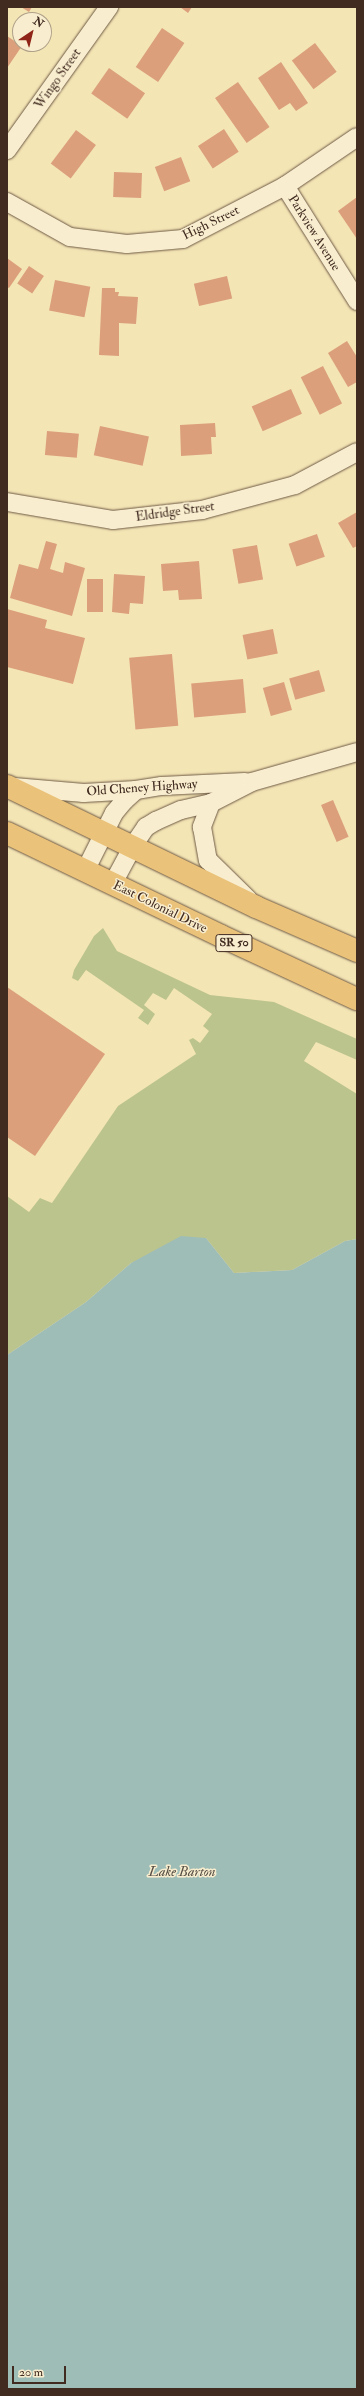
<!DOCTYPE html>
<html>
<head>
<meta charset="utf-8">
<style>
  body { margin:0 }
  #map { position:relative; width:364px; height:2396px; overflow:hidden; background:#f4e5b5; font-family:"IM FELL Double Pica",serif }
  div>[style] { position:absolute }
  .green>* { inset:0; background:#bcc48d }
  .water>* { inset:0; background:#9fbdb7 }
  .building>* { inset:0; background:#db9f7c; transform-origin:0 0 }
  .roads { filter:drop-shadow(0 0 1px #6e5945) drop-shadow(0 0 1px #6e5945) }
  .minor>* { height:18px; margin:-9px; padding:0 9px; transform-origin:9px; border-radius:9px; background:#f8eecf }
  .highway>* { height:22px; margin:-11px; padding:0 11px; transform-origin:11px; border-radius:11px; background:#eac27a }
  span { translate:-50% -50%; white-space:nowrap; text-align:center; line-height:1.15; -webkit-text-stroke:3px #f8eecf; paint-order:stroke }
  .shield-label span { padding:1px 3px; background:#f8eecf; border:1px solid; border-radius:3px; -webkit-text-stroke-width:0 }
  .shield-label { font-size:12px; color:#412a20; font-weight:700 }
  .street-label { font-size:13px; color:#412a20 }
  .water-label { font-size:14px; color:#584f46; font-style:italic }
  .frame { position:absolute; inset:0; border:8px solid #412a20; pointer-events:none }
  .north { position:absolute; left:12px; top:12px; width:40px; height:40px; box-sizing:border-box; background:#f8eecf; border:1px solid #afa089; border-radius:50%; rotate:35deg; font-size:11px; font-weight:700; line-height:16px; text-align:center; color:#412a20 }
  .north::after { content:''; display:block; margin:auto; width:14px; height:18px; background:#8f2418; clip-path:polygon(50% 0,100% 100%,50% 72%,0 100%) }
  .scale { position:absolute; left:12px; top:2366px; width:54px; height:18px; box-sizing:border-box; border:2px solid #412a20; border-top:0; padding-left:5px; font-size:12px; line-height:14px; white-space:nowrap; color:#412a20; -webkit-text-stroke:3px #f8eecf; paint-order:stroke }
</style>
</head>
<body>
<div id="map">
  <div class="green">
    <i style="clip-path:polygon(103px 928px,117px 951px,210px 995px,274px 1002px,357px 1039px,357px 1060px,316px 1042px,304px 1061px,357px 1094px,357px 1239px,345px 1241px,292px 1270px,234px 1273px,206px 1238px,131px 1263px,86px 1302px,7px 1355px,7px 1196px,29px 1212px,40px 1198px,52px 1203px,118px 1106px,196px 1054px,189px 1040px,193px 1038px,200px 1043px,209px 1031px,203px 1026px,212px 1014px,174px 988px,166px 1000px,153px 993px,144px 1005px,155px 1014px,148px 1025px,138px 1018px,144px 1010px,86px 970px,78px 981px,72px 978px,74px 970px,94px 936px)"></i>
  </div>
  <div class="water">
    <i style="clip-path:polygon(181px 1236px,206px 1238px,234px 1273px,292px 1270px,345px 1241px,357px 1239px,357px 2389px,7px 2389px,7px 1355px,86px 1302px,131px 1263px)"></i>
  </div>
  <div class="building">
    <i style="clip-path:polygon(21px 7px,32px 7px,29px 12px)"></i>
    <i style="clip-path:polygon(180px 7px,192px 7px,188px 13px)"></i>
    <i style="left:162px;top:28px;width:27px;height:47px;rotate:34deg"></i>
    <i style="clip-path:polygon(7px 36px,22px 46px,7px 68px)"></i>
    <i style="left:315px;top:43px;width:36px;height:29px;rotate:53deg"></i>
    <i style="clip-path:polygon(281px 62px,308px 103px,296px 111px,290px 103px,279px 110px,258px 78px)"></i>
    <i style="left:109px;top:68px;width:44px;height:31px;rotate:35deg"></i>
    <i style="left:238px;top:82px;width:55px;height:28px;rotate:55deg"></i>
    <i style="left:224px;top:129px;width:27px;height:31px;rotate:57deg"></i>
    <i style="left:76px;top:130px;width:25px;height:42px;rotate:37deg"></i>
    <i style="left:181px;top:157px;width:26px;height:28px;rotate:69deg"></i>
    <i style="left:114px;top:172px;width:28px;height:25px;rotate:2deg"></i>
    <i style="clip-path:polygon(357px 197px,357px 239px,338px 211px)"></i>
    <i style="clip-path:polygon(7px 258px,22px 269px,9px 288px,7px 287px)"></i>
    <i style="left:29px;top:266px;width:18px;height:21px;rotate:34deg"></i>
    <i style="left:227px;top:276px;width:23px;height:34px;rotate:77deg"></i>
    <i style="left:55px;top:280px;width:36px;height:31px;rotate:11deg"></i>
    <i style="clip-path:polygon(102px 288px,115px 288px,115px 292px,119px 292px,118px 296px,138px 297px,136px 324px,119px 323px,119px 356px,99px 355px)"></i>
    <i style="clip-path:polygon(347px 341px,357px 357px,357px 382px,348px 387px,328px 353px)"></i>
    <i style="left:323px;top:366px;width:42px;height:25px;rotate:63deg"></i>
    <i style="left:291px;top:389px;width:27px;height:43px;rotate:66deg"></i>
    <i style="clip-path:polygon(215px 423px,216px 437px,211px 437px,212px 454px,181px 456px,180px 425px)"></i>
    <i style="left:100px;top:426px;width:50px;height:30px;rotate:12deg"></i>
    <i style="left:47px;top:431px;width:32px;height:24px;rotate:5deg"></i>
    <i style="clip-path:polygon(357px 512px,357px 546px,353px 548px,338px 523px)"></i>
    <i style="left:317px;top:534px;width:24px;height:30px;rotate:71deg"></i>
    <i style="clip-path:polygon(46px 541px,57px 544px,50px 569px,63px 573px,65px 562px,85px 568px,72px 616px,10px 598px,19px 564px,38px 569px)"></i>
    <i style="left:257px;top:545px;width:35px;height:25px;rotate:80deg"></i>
    <i style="clip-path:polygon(199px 561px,202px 599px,179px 600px,178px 590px,163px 591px,161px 564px)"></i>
    <i style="clip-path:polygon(114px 574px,145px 576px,143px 604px,130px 603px,129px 614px,112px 612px)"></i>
    <i style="left:87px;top:579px;width:16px;height:33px"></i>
    <i style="clip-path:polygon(7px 609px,47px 620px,45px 628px,85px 638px,73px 684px,7px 667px)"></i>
    <i style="left:273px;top:629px;width:25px;height:31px;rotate:79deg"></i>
    <i style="left:172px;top:654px;width:72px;height:43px;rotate:85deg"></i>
    <i style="left:319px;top:670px;width:22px;height:31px;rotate:74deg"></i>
    <i style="left:243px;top:679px;width:34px;height:52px;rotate:85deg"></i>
    <i style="left:284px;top:682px;width:29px;height:22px;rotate:74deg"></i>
    <i style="left:333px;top:800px;width:40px;height:13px;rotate:67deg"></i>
    <i style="clip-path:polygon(7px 987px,105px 1054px,35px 1156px,7px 1137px)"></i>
  </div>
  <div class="roads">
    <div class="minor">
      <i style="left:7px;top:150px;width:176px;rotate:-54.5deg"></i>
      <i style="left:285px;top:186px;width:136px;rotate:57.9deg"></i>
      <i style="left:7px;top:202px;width:72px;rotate:29.1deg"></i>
      <i style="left:70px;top:237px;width:57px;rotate:7deg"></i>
      <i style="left:127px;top:244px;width:56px;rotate:-5.1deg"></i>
      <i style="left:183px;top:239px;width:115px;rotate:-27.5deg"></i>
      <i style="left:285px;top:186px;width:87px;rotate:-34.2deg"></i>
      <i style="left:7px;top:502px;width:108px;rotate:9.6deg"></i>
      <i style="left:113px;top:520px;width:90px;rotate:-6.4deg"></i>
      <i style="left:202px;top:510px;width:96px;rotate:-15deg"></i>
      <i style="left:295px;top:485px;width:70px;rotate:-28deg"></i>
      <i style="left:14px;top:787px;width:70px;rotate:4.9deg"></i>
      <i style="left:84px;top:793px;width:52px;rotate:-3.3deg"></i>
      <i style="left:136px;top:790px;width:26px;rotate:-9deg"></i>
      <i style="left:162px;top:786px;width:83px;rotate:-2.8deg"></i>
      <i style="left:211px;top:803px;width:26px;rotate:111deg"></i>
      <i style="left:202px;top:827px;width:34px;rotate:80deg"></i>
      <i style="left:208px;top:860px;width:56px;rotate:44.3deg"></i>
      <i style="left:85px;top:871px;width:65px;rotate:-63.4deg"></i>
      <i style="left:114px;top:813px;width:17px;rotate:-50deg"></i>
      <i style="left:125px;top:800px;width:15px;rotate:-42deg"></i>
      <i style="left:112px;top:885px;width:44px;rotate:-61.7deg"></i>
      <i style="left:133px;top:846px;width:23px;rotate:-56deg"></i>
      <i style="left:146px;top:827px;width:12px;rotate:-31deg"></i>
      <i style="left:156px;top:821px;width:27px;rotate:-24deg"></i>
      <i style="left:181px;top:810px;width:31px;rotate:-13deg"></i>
      <i style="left:211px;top:803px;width:46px;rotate:-27.1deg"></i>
      <i style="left:252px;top:782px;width:109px;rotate:-15.9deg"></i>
    </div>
    <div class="highway">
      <i style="left:7px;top:786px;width:277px;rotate:25.9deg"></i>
      <i style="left:256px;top:907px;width:110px;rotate:23.5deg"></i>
      <i style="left:7px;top:833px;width:237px;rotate:25.7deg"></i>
      <i style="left:221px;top:936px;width:150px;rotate:24.9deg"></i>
    </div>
  </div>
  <div class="shield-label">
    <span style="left:234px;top:943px">SR 50</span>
  </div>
  <div class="street-label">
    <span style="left:58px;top:79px;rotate:-55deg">Wingo Street</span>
    <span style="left:211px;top:223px;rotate:-26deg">High Street</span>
    <span style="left:314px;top:233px;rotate:58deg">Parkview Avenue</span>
    <span style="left:175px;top:512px;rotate:-8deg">Eldridge Street</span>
    <span style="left:142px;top:788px;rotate:-4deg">Old Cheney Highway</span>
    <span style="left:160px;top:907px;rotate:26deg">East Colonial Drive</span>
  </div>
  <div class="water-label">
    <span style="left:182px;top:1872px">Lake Barton</span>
  </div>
  <div class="frame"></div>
  <div class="north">N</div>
  <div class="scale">20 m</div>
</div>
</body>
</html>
